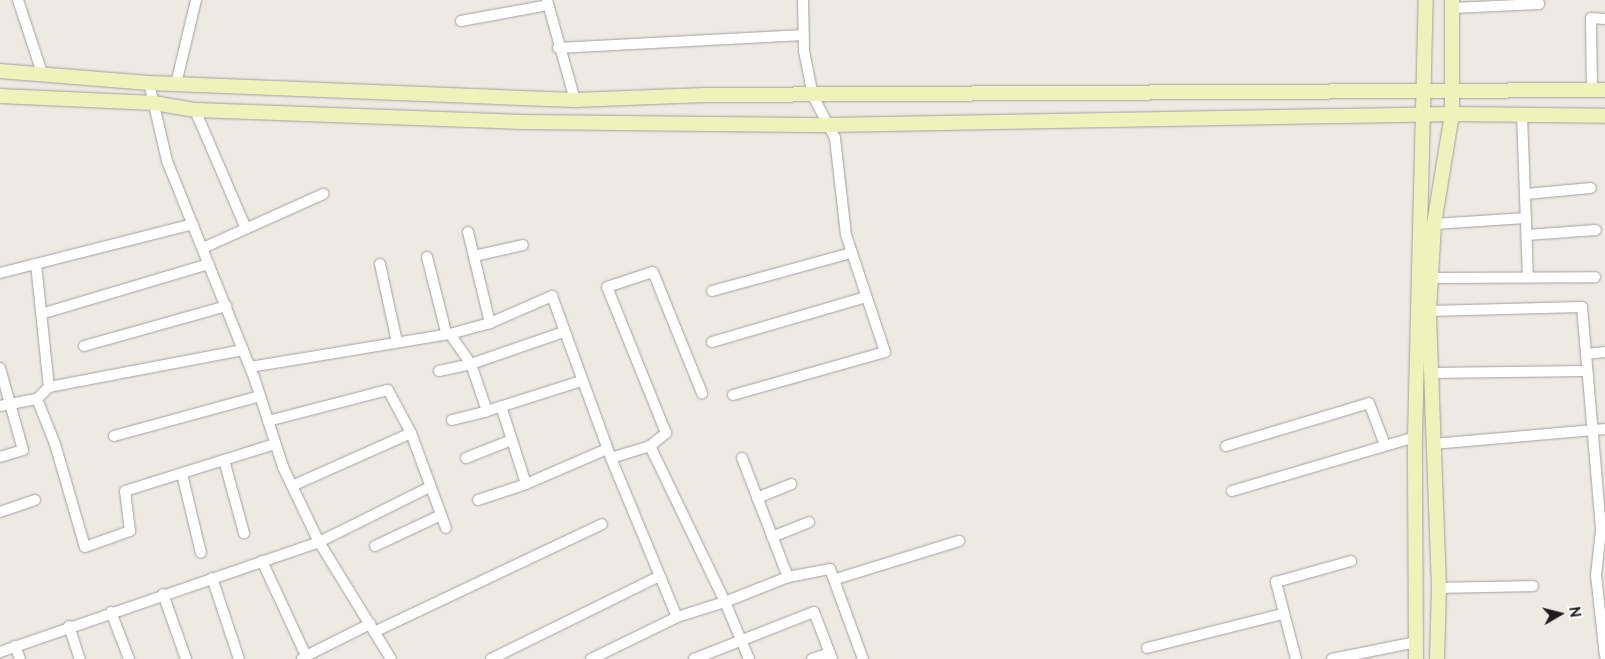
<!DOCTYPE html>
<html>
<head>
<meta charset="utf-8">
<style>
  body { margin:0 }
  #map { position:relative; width:1605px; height:659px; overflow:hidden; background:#edeae3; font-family:Raleway,sans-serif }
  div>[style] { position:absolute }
  .roads { filter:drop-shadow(0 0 1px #a1a1a1) drop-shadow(0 0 1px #a1a1a1) }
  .street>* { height:10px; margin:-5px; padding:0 5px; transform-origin:5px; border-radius:5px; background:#fff }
  .secondary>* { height:14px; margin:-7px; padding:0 7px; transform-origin:7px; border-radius:7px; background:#eef3bb }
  span { translate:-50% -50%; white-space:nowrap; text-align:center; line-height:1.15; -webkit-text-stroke:4px #fff; paint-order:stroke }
  .north { position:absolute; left:1535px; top:589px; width:50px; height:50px; -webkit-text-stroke:4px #fff; paint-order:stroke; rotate:82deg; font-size:14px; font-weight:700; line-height:20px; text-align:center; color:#1d1d1d }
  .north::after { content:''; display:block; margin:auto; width:18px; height:22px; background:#1d1d1d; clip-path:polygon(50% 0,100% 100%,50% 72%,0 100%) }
</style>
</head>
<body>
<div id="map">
  <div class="roads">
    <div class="street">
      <i style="left:18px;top:0;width:77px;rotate:71.8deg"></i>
      <i style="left:547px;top:0;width:104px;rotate:74.4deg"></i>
      <i style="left:1453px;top:8px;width:86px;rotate:-2.7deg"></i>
      <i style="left:1539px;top:4px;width:4px;rotate:-104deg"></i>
      <i style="left:461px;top:21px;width:88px;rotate:-10.4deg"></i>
      <i style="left:558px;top:48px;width:246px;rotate:-3deg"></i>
      <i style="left:149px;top:83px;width:80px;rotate:77deg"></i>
      <i style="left:167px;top:161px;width:233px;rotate:68.1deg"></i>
      <i style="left:254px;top:377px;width:95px;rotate:72.1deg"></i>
      <i style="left:283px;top:467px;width:83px;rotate:64.4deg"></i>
      <i style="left:319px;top:542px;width:137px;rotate:58.4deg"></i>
      <i style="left:176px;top:84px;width:86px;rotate:-76.6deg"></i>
      <i style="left:1592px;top:91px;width:73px;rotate:-90.8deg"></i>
      <i style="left:1591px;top:18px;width:14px;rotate:4deg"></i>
      <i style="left:195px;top:110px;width:126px;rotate:66.7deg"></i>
      <i style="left:1522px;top:114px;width:162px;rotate:87.9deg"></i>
      <i style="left:1526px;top:194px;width:65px;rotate:-5.3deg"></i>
      <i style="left:1434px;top:224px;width:92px;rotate:-3.7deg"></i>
      <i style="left:468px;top:232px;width:94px;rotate:76.4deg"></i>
      <i style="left:1527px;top:235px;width:69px;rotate:-4.1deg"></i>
      <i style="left:203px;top:248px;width:132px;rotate:-24.2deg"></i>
      <i style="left:474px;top:256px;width:50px;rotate:-12.7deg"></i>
      <i style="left:427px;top:257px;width:77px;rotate:75.8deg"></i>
      <i style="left:36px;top:264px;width:124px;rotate:84deg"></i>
      <i style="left:380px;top:264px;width:80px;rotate:77.7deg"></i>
      <i style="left:0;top:273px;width:199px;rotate:-14.2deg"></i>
      <i style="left:1431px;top:278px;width:164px;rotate:-0.3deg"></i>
      <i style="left:712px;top:291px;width:144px;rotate:-15.3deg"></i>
      <i style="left:1429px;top:311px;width:153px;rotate:-1.5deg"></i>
      <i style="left:1582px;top:307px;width:224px;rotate:85.1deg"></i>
      <i style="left:1601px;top:530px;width:45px;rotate:96.3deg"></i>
      <i style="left:1596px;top:575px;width:81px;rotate:83.7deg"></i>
      <i style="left:41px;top:314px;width:175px;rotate:-16.6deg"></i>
      <i style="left:450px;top:334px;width:37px;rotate:55deg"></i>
      <i style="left:471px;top:364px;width:50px;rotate:71.2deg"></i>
      <i style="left:487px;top:411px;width:99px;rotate:-17.7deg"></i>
      <i style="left:712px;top:342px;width:160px;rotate:-16.3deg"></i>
      <i style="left:84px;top:346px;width:148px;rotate:-15.7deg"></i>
      <i style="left:243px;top:350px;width:197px;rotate:169.2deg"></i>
      <i style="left:49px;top:387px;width:17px;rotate:135deg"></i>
      <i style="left:37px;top:399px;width:48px;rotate:68.2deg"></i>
      <i style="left:55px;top:444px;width:107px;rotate:73.8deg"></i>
      <i style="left:85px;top:547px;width:48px;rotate:-19.6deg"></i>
      <i style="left:130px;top:531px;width:40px;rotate:-97.1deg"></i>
      <i style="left:125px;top:491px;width:157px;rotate:-17.4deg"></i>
      <i style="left:1586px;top:354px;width:19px;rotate:-6deg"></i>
      <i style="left:250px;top:367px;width:203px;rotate:-9.4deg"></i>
      <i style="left:450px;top:334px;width:41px;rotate:-15.4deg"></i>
      <i style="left:490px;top:323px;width:68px;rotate:-23.5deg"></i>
      <i style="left:552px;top:296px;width:172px;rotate:70deg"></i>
      <i style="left:611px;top:458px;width:172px;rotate:67.5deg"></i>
      <i style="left:0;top:368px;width:85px;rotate:74.3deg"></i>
      <i style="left:23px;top:450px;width:24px;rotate:163deg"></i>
      <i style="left:439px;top:371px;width:33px;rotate:-12deg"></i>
      <i style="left:471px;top:364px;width:98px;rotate:-19deg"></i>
      <i style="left:1430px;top:373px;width:156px;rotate:-0.7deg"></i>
      <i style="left:733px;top:395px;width:158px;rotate:-15.8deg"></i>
      <i style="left:885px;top:352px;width:123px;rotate:-108.4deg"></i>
      <i style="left:846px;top:235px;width:98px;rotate:-96.5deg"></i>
      <i style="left:835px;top:138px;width:47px;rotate:-117.6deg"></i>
      <i style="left:813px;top:96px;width:46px;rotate:-101.3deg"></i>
      <i style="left:804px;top:51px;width:51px;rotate:-91.1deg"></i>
      <i style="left:0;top:406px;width:38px;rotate:-11deg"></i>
      <i style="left:501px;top:406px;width:82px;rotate:72.2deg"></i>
      <i style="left:526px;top:484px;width:88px;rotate:-23.4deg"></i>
      <i style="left:452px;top:420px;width:36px;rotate:-14deg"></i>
      <i style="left:268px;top:421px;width:124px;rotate:-14.5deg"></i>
      <i style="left:388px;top:390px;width:49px;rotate:61.9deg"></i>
      <i style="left:114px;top:436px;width:151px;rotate:-15.3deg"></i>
      <i style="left:1433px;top:444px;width:173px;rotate:-5deg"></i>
      <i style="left:650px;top:446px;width:173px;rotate:64.3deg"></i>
      <i style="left:725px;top:602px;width:68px;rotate:-21.6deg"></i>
      <i style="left:788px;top:577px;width:43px;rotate:-10.8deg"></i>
      <i style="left:830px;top:569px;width:96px;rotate:69.9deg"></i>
      <i style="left:1226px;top:446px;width:149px;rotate:-16.7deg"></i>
      <i style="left:1369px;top:403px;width:45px;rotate:69.1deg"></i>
      <i style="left:466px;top:458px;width:46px;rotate:-21.6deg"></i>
      <i style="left:611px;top:458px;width:41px;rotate:-17.1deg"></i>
      <i style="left:650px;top:446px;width:21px;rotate:-39deg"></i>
      <i style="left:666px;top:433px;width:157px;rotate:-112deg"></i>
      <i style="left:607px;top:287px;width:48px;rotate:-18.1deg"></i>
      <i style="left:653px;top:272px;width:131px;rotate:68deg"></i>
      <i style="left:742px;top:458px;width:128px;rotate:68.9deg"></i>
      <i style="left:224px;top:460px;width:76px;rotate:74.7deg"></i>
      <i style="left:182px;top:474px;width:81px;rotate:76.5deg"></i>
      <i style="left:292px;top:486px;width:130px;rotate:-24deg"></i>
      <i style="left:411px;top:433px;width:101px;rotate:69.8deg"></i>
      <i style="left:1232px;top:491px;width:191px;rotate:-16.4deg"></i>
      <i style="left:757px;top:498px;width:37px;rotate:-22deg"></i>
      <i style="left:478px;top:500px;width:51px;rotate:-18.4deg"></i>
      <i style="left:0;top:512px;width:37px;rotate:-19deg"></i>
      <i style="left:772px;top:537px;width:40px;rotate:-22deg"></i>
      <i style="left:375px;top:546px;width:73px;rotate:-25.2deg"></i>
      <i style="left:262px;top:561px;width:105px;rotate:65.1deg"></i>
      <i style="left:306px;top:656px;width:5px;rotate:143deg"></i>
      <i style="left:212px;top:578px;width:85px;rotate:71.6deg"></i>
      <i style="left:836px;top:579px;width:129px;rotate:-17.2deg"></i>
      <i style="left:1439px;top:588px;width:94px;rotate:-1.2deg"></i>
      <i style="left:163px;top:594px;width:69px;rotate:70.5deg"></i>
      <i style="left:111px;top:612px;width:50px;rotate:69deg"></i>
      <i style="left:69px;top:626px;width:35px;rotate:72deg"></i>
      <i style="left:374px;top:632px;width:252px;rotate:-25.3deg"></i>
      <i style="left:15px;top:646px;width:14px;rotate:69deg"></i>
      <i style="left:1147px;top:648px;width:139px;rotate:-14.1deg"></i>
      <i style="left:0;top:652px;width:337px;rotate:-19deg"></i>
      <i style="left:319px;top:542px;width:124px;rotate:-26.4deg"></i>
      <i style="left:306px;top:656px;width:72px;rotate:-26.6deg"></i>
      <i style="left:491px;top:659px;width:186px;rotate:-26.2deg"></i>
      <i style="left:591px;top:659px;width:96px;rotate:-26deg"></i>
      <i style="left:677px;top:617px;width:50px;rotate:-17.4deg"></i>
      <i style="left:725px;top:602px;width:62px;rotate:67.2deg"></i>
      <i style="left:694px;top:659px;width:129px;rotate:-21.4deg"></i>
      <i style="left:814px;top:612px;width:50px;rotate:69deg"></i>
      <i style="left:812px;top:659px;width:19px;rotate:-18deg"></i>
      <i style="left:1296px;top:659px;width:80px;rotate:-104.6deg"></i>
      <i style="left:1276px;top:582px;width:78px;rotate:-15.6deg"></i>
      <i style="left:1332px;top:659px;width:86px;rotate:-11.4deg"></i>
    </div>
    <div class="secondary">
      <i style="left:0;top:71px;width:149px;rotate:4.6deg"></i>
      <i style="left:149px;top:83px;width:426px;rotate:2.3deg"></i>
      <i style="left:575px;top:100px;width:130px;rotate:-2.2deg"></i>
      <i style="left:705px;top:95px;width:900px;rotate:-0.32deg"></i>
      <i style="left:0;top:96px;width:154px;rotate:2.6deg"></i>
      <i style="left:154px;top:103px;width:42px;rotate:9.7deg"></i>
      <i style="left:195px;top:110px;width:329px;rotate:2.1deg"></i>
      <i style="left:524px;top:122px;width:306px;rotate:0.6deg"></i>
      <i style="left:830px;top:125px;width:622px;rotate:-1.01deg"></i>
      <i style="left:1452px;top:114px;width:153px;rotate:0.7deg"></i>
      <i style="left:1416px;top:659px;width:222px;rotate:-90.3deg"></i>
      <i style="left:1415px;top:437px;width:437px;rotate:-88.6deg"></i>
      <i style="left:1437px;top:659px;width:71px;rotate:-88.4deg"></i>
      <i style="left:1439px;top:588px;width:277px;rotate:-92.1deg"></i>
      <i style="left:1429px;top:311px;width:87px;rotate:-86.7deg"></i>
      <i style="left:1434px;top:224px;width:111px;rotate:-80.7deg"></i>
      <i style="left:1452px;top:114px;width:114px;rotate:-90deg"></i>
    </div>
  </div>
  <div class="north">N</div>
</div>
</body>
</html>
